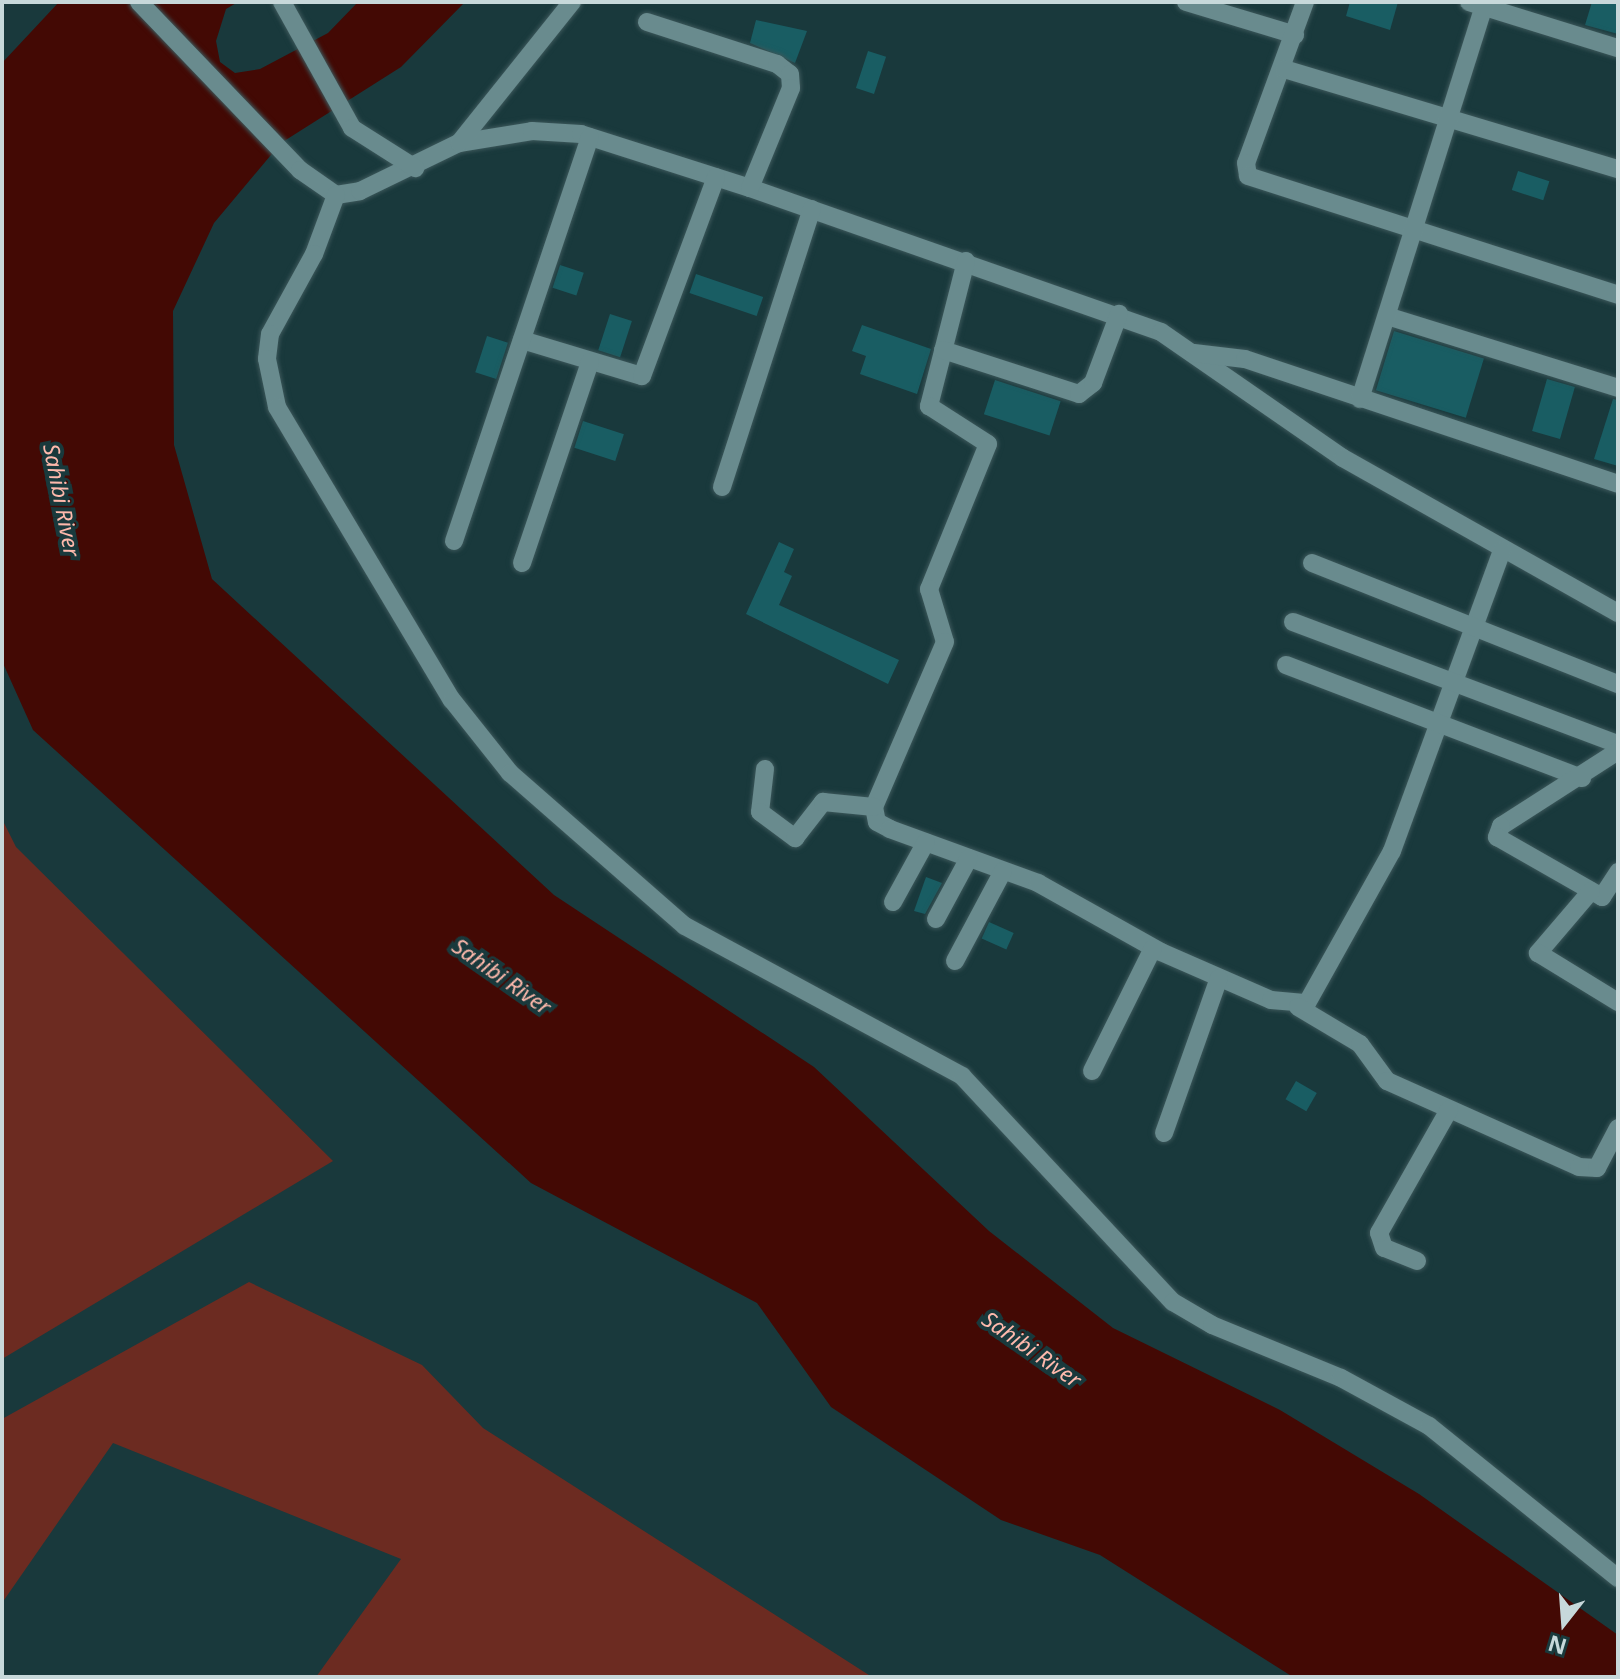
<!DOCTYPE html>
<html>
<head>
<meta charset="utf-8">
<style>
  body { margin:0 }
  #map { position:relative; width:1620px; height:1679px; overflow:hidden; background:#19393c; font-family:"Noto Sans",sans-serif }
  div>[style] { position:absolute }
  .green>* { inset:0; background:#6c2b21 }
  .water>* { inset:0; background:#430904 }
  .building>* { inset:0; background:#195d63; transform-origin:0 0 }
  .roads { filter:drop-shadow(0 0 2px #3c575a) drop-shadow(0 0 2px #3c575a) }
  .minor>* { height:18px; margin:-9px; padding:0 9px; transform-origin:9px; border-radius:9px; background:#698b8e }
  span { translate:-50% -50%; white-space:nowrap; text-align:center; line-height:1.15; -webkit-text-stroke:8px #19393c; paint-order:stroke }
  .water-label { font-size:22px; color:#feb9ac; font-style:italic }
  .frame { position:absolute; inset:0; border:4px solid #c7d8da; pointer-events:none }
  .north { position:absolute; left:1524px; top:1583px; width:80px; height:80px; -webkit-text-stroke:6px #19393c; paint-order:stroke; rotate:197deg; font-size:22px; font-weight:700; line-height:32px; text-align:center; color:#c7d8da }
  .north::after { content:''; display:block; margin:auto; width:28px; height:36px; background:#c7d8da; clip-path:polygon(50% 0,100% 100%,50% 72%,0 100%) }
</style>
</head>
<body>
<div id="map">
  <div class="green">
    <i style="clip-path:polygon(2px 819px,16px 847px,333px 1161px,2px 1359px)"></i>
    <i style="clip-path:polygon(249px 1282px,422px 1365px,483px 1428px,872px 1677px,316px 1677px,401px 1559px,113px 1443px,2px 1603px,2px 1419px)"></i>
  </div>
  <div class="water">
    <i style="clip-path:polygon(59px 2px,238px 2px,226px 9px,216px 41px,220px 62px,235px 73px,260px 69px,328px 33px,358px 2px,465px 2px,401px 67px,281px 143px,214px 223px,173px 311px,174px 445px,212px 579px,554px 895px,814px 1067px,989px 1231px,1113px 1328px,1280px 1410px,1419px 1494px,1618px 1635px,1618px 1677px,1293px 1677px,1100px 1555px,1001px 1520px,831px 1407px,757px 1303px,531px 1183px,33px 730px,2px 661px,2px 63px)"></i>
  </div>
  <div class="building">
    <i style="clip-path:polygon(1350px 2px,1398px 2px,1390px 30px,1346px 16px)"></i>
    <i style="clip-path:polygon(1592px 2px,1618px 2px,1618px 34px,1585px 25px)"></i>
    <i style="clip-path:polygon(756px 20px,807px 31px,795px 63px,750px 43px)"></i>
    <i style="left:868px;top:51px;width:19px;height:39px;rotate:18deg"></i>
    <i style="left:1518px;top:171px;width:33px;height:20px;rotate:18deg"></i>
    <i style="left:560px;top:265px;width:25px;height:24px;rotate:18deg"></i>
    <i style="left:696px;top:274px;width:71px;height:20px;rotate:19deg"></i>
    <i style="left:610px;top:314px;width:23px;height:38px;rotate:18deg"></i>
    <i style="clip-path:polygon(862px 325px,931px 349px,917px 394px,860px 374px,866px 356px,852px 351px)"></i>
    <i style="left:1394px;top:331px;width:94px;height:62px;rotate:17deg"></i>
    <i style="left:487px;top:336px;width:22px;height:38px;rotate:18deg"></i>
    <i style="left:1547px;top:379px;width:29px;height:54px;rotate:16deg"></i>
    <i style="left:995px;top:380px;width:69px;height:36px;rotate:18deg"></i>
    <i style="clip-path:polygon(1613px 399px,1618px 400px,1618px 466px,1594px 459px)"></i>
    <i style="left:583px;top:421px;width:43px;height:28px;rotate:18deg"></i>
    <i style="clip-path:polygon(779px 542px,794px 549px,784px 572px,792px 576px,779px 605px,899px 660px,888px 684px,746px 614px)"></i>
    <i style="clip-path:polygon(926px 877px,942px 883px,925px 914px,914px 911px)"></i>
    <i style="left:989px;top:922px;width:27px;height:18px;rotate:24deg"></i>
    <i style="left:1296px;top:1081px;width:24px;height:21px;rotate:30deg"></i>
  </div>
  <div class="roads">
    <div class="minor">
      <i style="left:139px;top:2px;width:233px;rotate:46.2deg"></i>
      <i style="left:300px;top:170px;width:44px;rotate:34.8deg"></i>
      <i style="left:336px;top:195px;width:24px;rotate:-9deg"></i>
      <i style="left:360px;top:191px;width:110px;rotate:-25.9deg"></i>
      <i style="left:459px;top:143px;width:74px;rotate:-9.3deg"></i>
      <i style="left:532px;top:131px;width:49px;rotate:3.5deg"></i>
      <i style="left:581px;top:134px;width:177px;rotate:17.7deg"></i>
      <i style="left:750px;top:188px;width:435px;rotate:19.3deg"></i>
      <i style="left:1161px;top:332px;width:221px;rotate:34.7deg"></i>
      <i style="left:1343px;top:458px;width:316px;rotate:29.4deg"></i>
      <i style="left:282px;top:2px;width:144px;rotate:60.9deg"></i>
      <i style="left:352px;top:128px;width:75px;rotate:32.4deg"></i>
      <i style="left:1186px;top:2px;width:114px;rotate:16.8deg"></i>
      <i style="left:1305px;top:2px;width:171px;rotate:110.1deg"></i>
      <i style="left:1246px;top:163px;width:13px;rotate:81deg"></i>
      <i style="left:1248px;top:176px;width:389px;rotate:17.8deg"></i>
      <i style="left:1469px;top:2px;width:156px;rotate:17.2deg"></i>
      <i style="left:647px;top:22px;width:137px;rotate:17.9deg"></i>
      <i style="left:777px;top:64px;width:16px;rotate:38deg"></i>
      <i style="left:790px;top:74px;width:14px;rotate:86deg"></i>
      <i style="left:791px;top:88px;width:108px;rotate:112.3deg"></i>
      <i style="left:1284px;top:69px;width:349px;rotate:16.7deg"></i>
      <i style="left:459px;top:143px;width:181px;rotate:-51.3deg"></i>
      <i style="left:336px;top:195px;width:63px;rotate:110.4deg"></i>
      <i style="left:314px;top:254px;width:91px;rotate:118.8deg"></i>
      <i style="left:270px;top:334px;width:25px;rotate:97deg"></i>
      <i style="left:267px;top:359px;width:49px;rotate:78.2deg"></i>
      <i style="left:277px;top:407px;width:341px;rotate:59.2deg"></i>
      <i style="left:452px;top:700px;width:93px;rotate:51.5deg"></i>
      <i style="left:510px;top:773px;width:232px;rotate:41.2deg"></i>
      <i style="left:685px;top:926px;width:315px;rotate:28.4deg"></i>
      <i style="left:962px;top:1076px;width:309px;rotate:47deg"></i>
      <i style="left:1173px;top:1302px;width:45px;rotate:30.5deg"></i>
      <i style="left:1212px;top:1325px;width:139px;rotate:22.3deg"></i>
      <i style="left:1341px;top:1378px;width:100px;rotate:28.6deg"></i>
      <i style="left:1429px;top:1426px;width:243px;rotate:38.8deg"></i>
      <i style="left:966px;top:261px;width:150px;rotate:104.3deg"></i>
      <i style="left:929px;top:406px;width:70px;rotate:32.8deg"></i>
      <i style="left:988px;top:444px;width:157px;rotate:112.1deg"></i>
      <i style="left:929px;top:589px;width:55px;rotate:73.2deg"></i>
      <i style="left:945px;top:642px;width:180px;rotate:113.3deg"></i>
      <i style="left:874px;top:807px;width:15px;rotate:79deg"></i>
      <i style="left:877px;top:822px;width:15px;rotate:28deg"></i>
      <i style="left:890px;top:829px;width:158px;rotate:20deg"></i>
      <i style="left:1038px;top:883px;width:141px;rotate:29.3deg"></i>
      <i style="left:1161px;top:952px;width:120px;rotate:23.6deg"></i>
      <i style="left:1271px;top:1000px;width:36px;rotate:5deg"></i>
      <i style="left:1307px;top:1003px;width:174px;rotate:-60.8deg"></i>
      <i style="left:1392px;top:851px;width:320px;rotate:-69.9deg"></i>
      <i style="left:1387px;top:316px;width:242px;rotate:17.3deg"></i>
      <i style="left:522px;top:340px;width:125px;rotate:16.7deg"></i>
      <i style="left:642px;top:376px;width:212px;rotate:-69.6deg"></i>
      <i style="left:943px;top:350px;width:143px;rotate:17.9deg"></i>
      <i style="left:1079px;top:394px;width:18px;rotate:-38deg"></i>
      <i style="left:1093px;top:383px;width:74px;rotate:-69.4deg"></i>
      <i style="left:1194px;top:353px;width:51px;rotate:6.7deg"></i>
      <i style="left:1245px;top:359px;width:393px;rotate:18.5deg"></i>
      <i style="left:1360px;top:399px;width:416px;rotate:-72.5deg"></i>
      <i style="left:722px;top:487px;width:292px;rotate:-72.1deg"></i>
      <i style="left:454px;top:541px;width:426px;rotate:-71.4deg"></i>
      <i style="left:522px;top:563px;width:212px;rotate:-71.3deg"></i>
      <i style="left:1312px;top:563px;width:329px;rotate:21.6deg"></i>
      <i style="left:1293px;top:622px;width:347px;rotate:20.6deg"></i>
      <i style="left:1286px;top:665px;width:317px;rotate:20.9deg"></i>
      <i style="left:1618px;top:751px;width:139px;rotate:147.3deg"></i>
      <i style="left:1501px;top:826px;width:12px;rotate:110deg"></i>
      <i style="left:1497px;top:837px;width:121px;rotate:29.7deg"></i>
      <i style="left:1602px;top:897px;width:30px;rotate:-57deg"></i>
      <i style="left:765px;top:769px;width:43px;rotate:96.6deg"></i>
      <i style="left:760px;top:812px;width:44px;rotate:36.6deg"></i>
      <i style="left:795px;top:838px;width:46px;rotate:-52.1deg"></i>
      <i style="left:823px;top:802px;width:51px;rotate:5.6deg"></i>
      <i style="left:1591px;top:891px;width:82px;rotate:130.5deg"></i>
      <i style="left:1538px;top:953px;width:94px;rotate:31.5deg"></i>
      <i style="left:893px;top:902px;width:68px;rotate:-61.2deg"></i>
      <i style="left:936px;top:919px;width:69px;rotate:-61.6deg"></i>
      <i style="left:955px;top:961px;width:102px;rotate:-61.9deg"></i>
      <i style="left:1298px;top:1007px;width:72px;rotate:30.8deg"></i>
      <i style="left:1360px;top:1044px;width:46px;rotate:53.9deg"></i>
      <i style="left:1387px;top:1081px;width:210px;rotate:24.1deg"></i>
      <i style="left:1579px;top:1167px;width:18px;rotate:3deg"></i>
      <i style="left:1597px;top:1168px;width:45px;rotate:-62.3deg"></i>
      <i style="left:1092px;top:1071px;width:137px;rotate:-63.6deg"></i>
      <i style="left:1164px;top:1133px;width:164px;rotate:-70.5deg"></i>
      <i style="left:1417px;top:1261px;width:35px;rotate:-158deg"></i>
      <i style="left:1384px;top:1248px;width:16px;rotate:-108deg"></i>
      <i style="left:1379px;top:1233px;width:142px;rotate:-60.4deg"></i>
    </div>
  </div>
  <div class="water-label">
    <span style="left:62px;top:500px;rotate:79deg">Sahibi River</span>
    <span style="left:502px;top:976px;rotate:35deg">Sahibi River</span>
    <span style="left:1032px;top:1349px;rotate:35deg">Sahibi River</span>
  </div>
  <div class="frame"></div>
  <div class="north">N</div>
</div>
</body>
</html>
